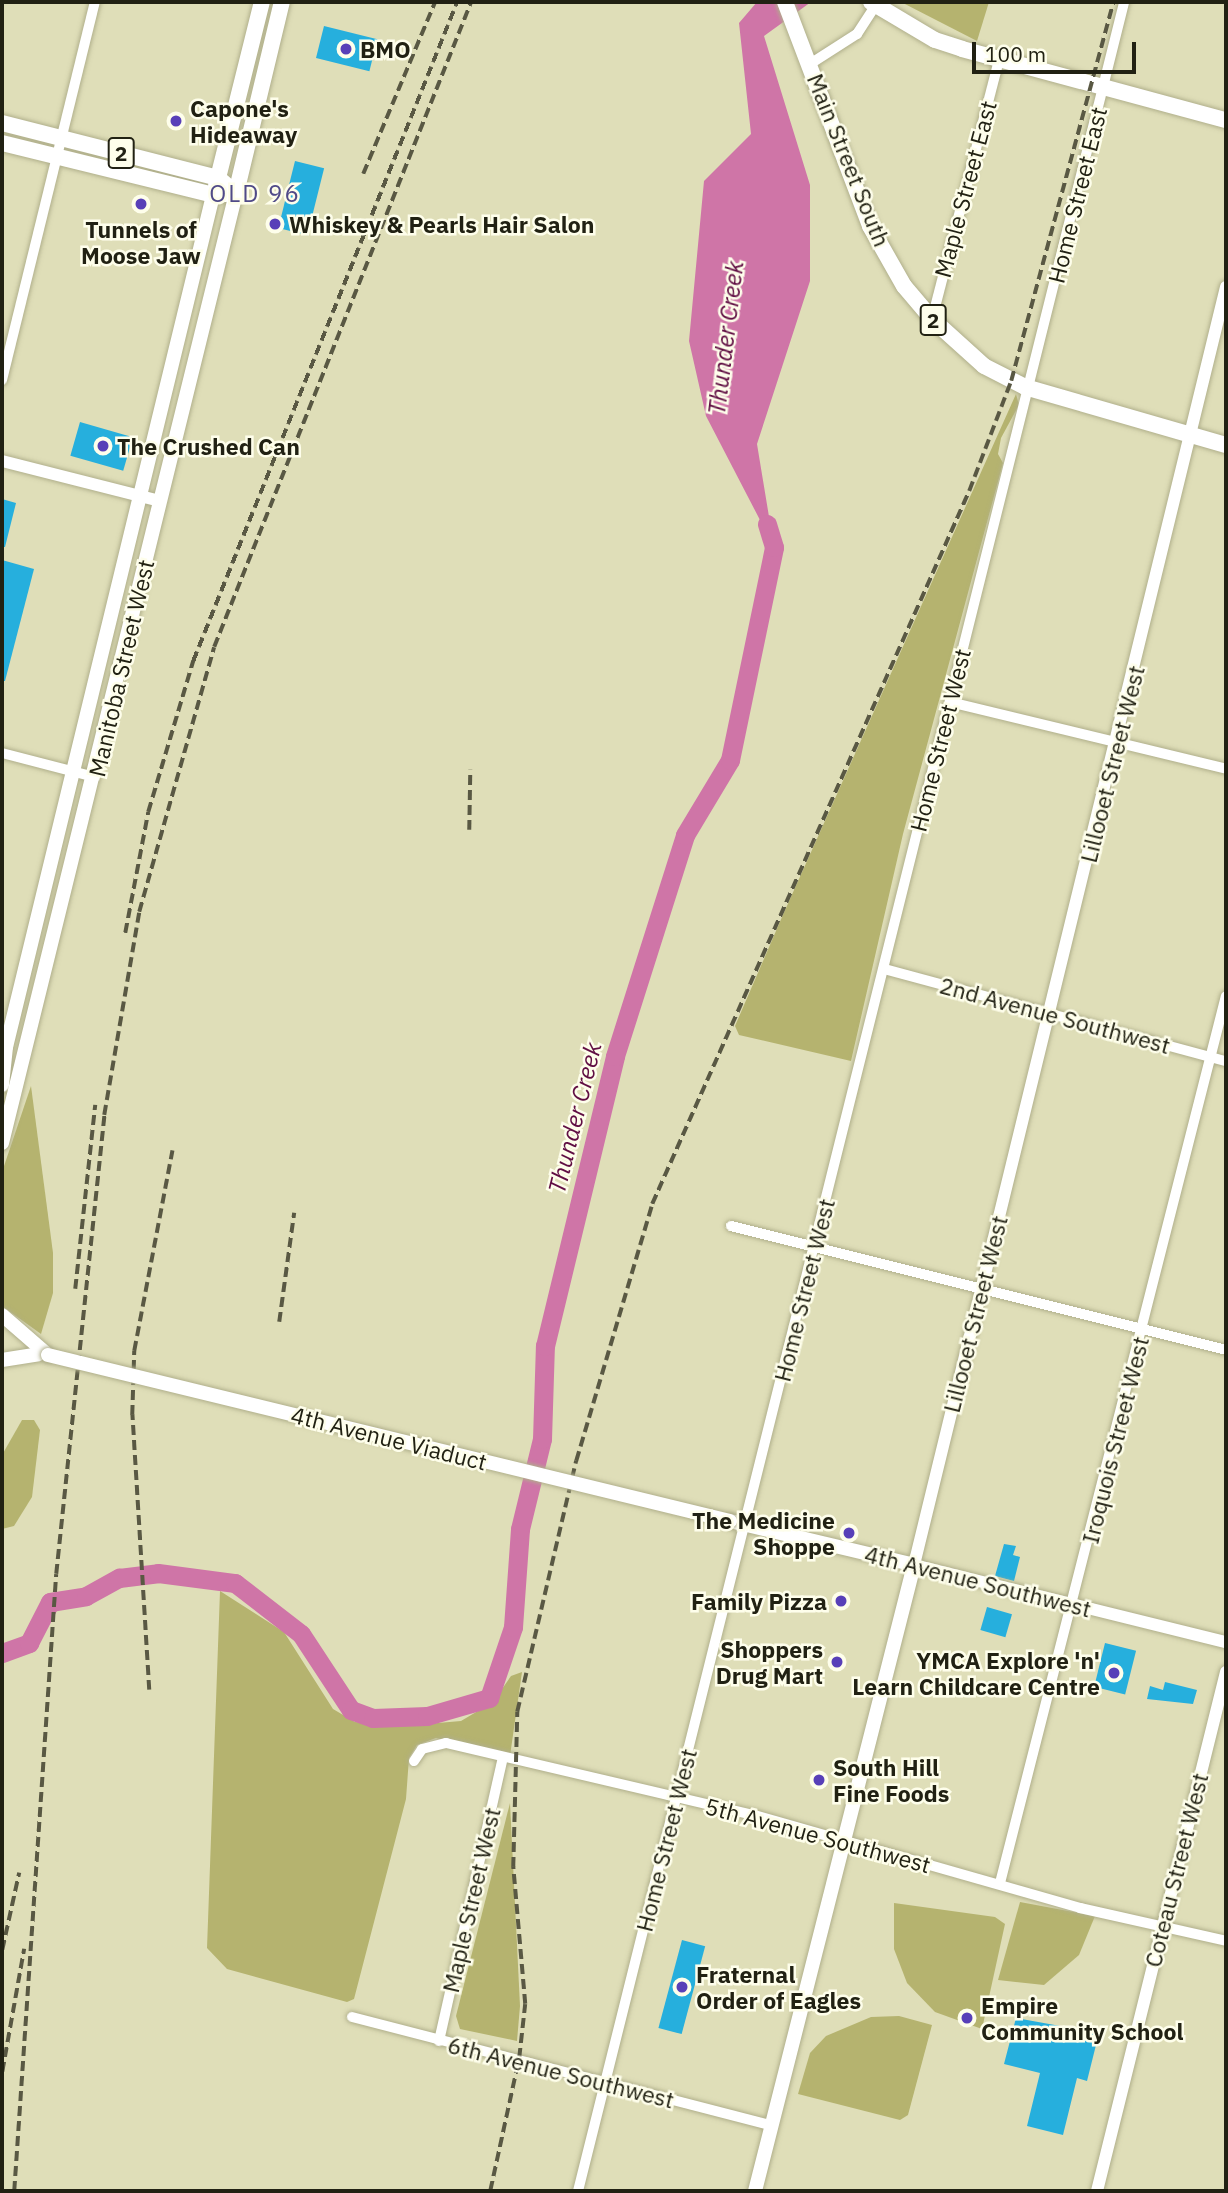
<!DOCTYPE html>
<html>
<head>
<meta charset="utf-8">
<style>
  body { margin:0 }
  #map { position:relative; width:1228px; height:2193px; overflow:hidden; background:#dfdeb8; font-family:"IBM Plex Sans",sans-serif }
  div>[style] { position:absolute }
  .green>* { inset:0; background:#b5b36f }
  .water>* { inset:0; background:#cf75a7 }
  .river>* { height:19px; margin:-9.5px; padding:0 9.5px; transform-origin:9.5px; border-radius:9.5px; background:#cf75a7 }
  .building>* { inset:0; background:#26afdd; transform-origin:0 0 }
  .roads { filter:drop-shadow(0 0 2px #b0af8b) drop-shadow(0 0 2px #b0af8b) }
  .minor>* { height:10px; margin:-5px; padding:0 5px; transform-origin:5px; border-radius:5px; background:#fff }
  .tertiary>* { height:12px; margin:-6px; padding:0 6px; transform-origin:6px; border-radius:6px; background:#fff }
  .secondary>* { height:14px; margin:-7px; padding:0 7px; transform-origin:7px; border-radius:7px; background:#fff }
  .primary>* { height:16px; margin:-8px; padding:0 8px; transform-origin:8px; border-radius:8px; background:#fff }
  .rail>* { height:3.5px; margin-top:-1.75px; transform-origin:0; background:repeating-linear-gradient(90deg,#595843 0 10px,transparent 0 15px) }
  .bridges { filter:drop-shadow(0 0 2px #b0af8b) drop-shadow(0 0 2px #b0af8b) }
  .secondary-bridge>* { height:14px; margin:-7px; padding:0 7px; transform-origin:7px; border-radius:7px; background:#fff }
  .dots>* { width:19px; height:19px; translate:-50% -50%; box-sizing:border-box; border:4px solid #fefeeb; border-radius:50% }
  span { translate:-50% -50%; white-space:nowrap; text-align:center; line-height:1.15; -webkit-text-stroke:5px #fefeeb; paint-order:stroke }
  .shield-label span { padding:2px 5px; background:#fefeeb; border:2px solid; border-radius:5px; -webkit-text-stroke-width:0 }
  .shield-label { font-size:21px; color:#212113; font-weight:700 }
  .poi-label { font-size:23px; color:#212113; font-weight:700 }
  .left { translate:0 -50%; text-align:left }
  .right { translate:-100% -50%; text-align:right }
  .street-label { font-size:23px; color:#212113 }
  .neighbourhood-label { font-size:24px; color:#504a88; letter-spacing:2px }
  .water-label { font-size:24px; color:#600e43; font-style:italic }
  .frame { position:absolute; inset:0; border:4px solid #212113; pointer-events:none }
  .scale { position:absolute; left:972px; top:42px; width:164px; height:32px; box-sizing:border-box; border:4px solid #212113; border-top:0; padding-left:9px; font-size:21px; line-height:24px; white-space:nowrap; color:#212113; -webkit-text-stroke:5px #fefeeb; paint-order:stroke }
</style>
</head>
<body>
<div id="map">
  <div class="green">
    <i style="clip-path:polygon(901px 2px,989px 2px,977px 41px)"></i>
    <i style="clip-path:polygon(1016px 394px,1019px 405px,1001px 438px,998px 454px,1003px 463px,903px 834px,851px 1061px,739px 1035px,735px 1026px,782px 917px)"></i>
    <i style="clip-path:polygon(31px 1086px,53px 1253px,53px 1293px,41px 1334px,2px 1306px,2px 1172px)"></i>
    <i style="clip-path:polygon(22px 1420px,34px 1420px,40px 1430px,32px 1497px,14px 1526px,2px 1529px,2px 1455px)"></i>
    <i style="clip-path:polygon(220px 1591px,284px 1632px,333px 1709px,355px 1722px,403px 1726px,461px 1721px,493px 1702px,511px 1676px,522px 1672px,510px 1756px,436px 1738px,417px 1745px,409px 1758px,406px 1799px,354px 1999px,347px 2002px,227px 1969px,207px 1948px)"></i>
    <i style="clip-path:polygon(510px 1803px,520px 2006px,517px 2041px,460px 2029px,456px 2016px)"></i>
    <i style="clip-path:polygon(1020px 1902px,1095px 1916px,1079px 1955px,1044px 1985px,998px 1980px)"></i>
    <i style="clip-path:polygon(894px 1903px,995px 1917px,1005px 1924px,982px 2029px,935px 2012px,907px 1983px,894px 1949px)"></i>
    <i style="clip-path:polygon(899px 2016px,932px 2025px,908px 2115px,900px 2120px,798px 2094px,810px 2053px,826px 2036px,871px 2017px)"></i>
  </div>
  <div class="water">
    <i style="clip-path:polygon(757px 2px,811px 2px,764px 36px,810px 185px,810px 281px,757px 444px,774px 547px,706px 416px,689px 341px,704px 181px,751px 134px,739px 23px)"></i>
  </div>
  <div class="river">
    <i style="left:2px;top:1653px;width:29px;rotate:-20deg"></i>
    <i style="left:29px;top:1643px;width:46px;rotate:-62.9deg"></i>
    <i style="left:50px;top:1602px;width:36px;rotate:-9deg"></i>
    <i style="left:86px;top:1596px;width:38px;rotate:-29deg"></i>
    <i style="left:119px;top:1578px;width:39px;rotate:-7deg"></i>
    <i style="left:158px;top:1573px;width:78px;rotate:7.4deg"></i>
    <i style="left:235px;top:1583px;width:83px;rotate:37.7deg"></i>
    <i style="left:301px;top:1634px;width:91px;rotate:56.7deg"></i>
    <i style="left:351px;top:1710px;width:23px;rotate:20deg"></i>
    <i style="left:373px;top:1718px;width:54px;rotate:-2.1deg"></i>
    <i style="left:427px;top:1716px;width:65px;rotate:-16.2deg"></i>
    <i style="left:489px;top:1698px;width:75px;rotate:-71.3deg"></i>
    <i style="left:513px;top:1627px;width:98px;rotate:-85.9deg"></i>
    <i style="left:520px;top:1529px;width:93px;rotate:-76.3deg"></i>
    <i style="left:542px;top:1439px;width:93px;rotate:-88.2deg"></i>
    <i style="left:545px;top:1346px;width:298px;rotate:-76.4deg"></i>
    <i style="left:615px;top:1056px;width:232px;rotate:-72.4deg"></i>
    <i style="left:685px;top:835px;width:87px;rotate:-59deg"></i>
    <i style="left:730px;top:760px;width:217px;rotate:-78.3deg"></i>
    <i style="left:774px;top:547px;width:24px;rotate:-107deg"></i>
  </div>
  <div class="building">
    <i style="left:324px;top:26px;width:55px;height:33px;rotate:14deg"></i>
    <i style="left:295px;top:161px;width:30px;height:69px;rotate:14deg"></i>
    <i style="left:80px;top:422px;width:55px;height:35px;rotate:16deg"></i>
    <i style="clip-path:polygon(2px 499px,16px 503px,5px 547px,2px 547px)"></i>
    <i style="clip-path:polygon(2px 560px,34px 569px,5px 681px,2px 681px)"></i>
    <i style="clip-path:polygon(1004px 1544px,1016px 1546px,1013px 1555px,1020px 1557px,1014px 1581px,995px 1576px)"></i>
    <i style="left:987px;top:1607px;width:26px;height:24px;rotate:16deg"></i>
    <i style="left:1105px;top:1643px;width:32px;height:45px;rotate:14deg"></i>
    <i style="clip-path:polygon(1165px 1682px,1197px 1690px,1193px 1704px,1147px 1699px,1150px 1686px,1163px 1690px)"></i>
    <i style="left:682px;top:1940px;width:24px;height:91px;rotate:15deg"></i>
    <i style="clip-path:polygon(1016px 2018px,1099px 2033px,1087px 2081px,1077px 2078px,1063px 2135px,1027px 2126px,1040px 2073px,1004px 2064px)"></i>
  </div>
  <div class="roads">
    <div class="minor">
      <i style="left:810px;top:64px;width:56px;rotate:-32.6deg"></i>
      <i style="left:857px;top:34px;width:38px;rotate:-57deg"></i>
      <i style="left:932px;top:319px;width:268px;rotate:-75.5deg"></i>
      <i style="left:2px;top:380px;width:389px;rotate:-76.2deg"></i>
      <i style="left:950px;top:702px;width:284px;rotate:13.6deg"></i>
      <i style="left:2px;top:753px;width:96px;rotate:14.5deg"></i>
      <i style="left:884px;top:969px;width:354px;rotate:15.1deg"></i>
      <i style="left:731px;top:1226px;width:510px;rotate:14.06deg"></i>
      <i style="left:414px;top:1761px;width:14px;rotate:-56deg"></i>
      <i style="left:422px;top:1749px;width:25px;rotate:-14deg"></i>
      <i style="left:446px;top:1743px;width:316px;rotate:13.2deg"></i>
      <i style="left:754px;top:1815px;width:339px;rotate:15.9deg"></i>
      <i style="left:1080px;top:1908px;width:150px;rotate:12.7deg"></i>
      <i style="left:1000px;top:1883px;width:915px;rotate:-75.71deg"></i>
      <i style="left:352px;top:2017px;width:433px;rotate:14.5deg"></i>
      <i style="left:439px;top:2041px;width:290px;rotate:-77.3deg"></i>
      <i style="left:578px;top:2191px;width:2256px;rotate:-75.99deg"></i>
    </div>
    <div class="tertiary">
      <i style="left:1226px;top:287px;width:1316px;rotate:103.72deg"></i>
      <i style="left:914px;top:1565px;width:321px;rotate:13.9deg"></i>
      <i style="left:2px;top:461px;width:163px;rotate:14.2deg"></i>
      <i style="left:1097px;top:2191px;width:535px;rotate:-76.04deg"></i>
    </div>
    <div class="secondary">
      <i style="left:2px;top:1085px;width:38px;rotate:-84deg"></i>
      <i style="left:6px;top:1047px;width:877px;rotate:-76.34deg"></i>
      <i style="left:2px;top:1143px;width:978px;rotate:-76.16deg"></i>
      <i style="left:2px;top:1315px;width:61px;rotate:41deg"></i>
      <i style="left:2px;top:1360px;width:37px;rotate:-9deg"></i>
      <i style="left:730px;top:1521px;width:189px;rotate:13.4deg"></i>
      <i style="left:914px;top:1565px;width:646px;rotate:104.25deg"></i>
    </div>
    <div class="primary">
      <i style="left:785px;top:2px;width:240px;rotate:69.2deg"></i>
      <i style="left:870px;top:226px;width:69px;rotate:60.5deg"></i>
      <i style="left:904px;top:286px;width:43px;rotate:49.7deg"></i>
      <i style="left:932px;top:319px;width:70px;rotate:42.1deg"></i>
      <i style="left:984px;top:366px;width:46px;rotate:27.1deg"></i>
      <i style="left:1025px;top:387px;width:209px;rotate:16.1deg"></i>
      <i style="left:871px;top:2px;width:74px;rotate:30.7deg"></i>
      <i style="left:935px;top:40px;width:28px;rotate:18deg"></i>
      <i style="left:962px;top:49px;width:273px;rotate:15.1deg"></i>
      <i style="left:2px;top:123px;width:223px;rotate:14.3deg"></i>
      <i style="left:218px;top:178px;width:23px;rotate:40deg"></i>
      <i style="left:2px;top:143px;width:217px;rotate:13.8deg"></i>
      <i style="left:213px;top:195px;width:23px;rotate:-5deg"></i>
      <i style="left:216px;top:186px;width:190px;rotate:-76deg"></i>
      <i style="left:236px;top:193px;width:196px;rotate:-76.5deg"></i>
    </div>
  </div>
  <div class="rail">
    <i style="left:363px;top:174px;width:186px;rotate:-67.3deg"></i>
    <i style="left:469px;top:830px;width:60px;rotate:-89deg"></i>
    <i style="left:125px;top:933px;width:123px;rotate:-79.2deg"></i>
    <i style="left:148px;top:812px;width:158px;rotate:-73.4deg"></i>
    <i style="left:193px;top:661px;width:710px;rotate:-68.17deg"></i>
    <i style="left:75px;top:1289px;width:185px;rotate:-83.8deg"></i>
    <i style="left:279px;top:1322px;width:110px;rotate:-82.2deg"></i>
    <i style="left:149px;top:1690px;width:276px;rotate:-93.5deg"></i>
    <i style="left:132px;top:1415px;width:64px;rotate:-88.2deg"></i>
    <i style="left:134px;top:1351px;width:204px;rotate:-79.2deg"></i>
    <i style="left:2px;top:1805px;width:88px;rotate:90deg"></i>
    <i style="left:2px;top:1950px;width:79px;rotate:-77.6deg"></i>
    <i style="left:2px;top:2072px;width:125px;rotate:-79.9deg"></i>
    <i style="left:14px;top:2191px;width:618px;rotate:-86.11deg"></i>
    <i style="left:56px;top:1574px;width:462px;rotate:-84deg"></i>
    <i style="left:104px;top:1115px;width:206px;rotate:-80.2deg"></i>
    <i style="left:139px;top:912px;width:275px;rotate:-74.2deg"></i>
    <i style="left:214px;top:647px;width:694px;rotate:-68.28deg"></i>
    <i style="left:490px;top:2191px;width:136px;rotate:-77.7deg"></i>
    <i style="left:519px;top:2058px;width:54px;rotate:-83.7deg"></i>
    <i style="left:525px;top:2004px;width:138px;rotate:-95deg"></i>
    <i style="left:513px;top:1867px;width:155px;rotate:-88.5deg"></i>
    <i style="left:517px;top:1712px;width:258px;rotate:-76.8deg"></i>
    <i style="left:576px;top:1461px;width:268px;rotate:-73.5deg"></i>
    <i style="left:652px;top:1204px;width:780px;rotate:-66.03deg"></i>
    <i style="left:969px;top:491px;width:118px;rotate:-69.1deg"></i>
    <i style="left:1011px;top:381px;width:392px;rotate:-74.9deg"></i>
  </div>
  <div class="bridges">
    <div class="secondary-bridge">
      <i style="left:48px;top:1355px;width:702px;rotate:13.68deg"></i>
    </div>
  </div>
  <div class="dots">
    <i style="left:346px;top:49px;background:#5840b8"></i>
    <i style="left:176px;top:121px;background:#5840b8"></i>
    <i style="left:141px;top:204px;background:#5840b8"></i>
    <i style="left:275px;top:224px;background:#5840b8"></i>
    <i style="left:103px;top:446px;background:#5840b8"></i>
    <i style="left:849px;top:1533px;background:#5840b8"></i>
    <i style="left:841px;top:1601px;background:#5840b8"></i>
    <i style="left:837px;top:1662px;background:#5840b8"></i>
    <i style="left:1114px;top:1673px;background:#5840b8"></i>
    <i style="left:819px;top:1780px;background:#5840b8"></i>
    <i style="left:682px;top:1987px;background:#5840b8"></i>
    <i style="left:967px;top:2018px;background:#5840b8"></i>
  </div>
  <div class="shield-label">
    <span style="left:121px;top:153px">2</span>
    <span style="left:933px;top:320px">2</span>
  </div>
  <div class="poi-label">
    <span class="left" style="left:360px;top:49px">BMO</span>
    <span class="left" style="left:190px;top:121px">Capone's<br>Hideaway</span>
    <span class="left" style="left:289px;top:224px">Whiskey &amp; Pearls Hair Salon</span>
    <span style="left:141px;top:242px">Tunnels of<br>Moose Jaw</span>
    <span class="left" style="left:117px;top:446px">The Crushed Can</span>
    <span class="right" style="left:835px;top:1533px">The Medicine<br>Shoppe</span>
    <span class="right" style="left:827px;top:1601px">Family Pizza</span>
    <span class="right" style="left:823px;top:1662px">Shoppers<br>Drug Mart</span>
    <span class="right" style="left:1100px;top:1673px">YMCA Explore 'n'<br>Learn Childcare Centre</span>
    <span class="left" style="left:833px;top:1780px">South Hill<br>Fine Foods</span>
    <span class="left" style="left:696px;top:1987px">Fraternal<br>Order of Eagles</span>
    <span class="left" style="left:981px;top:2018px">Empire<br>Community School</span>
  </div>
  <div class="street-label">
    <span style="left:849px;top:160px;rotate:68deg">Main Street South</span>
    <span style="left:965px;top:189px;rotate:-75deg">Maple Street East</span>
    <span style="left:1077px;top:195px;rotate:-76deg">Home Street East</span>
    <span style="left:121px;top:668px;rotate:-77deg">Manitoba Street West</span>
    <span style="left:940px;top:740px;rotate:-76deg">Home Street West</span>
    <span style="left:1112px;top:764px;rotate:-76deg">Lillooet Street West</span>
    <span style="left:1055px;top:1015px;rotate:15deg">2nd Avenue Southwest</span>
    <span style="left:804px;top:1290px;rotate:-76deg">Home Street West</span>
    <span style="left:975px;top:1314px;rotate:-76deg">Lillooet Street West</span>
    <span style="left:389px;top:1438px;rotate:14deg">4th Avenue Viaduct</span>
    <span style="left:1115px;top:1440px;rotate:-76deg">Iroquois Street West</span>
    <span style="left:978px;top:1581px;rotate:14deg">4th Avenue Southwest</span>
    <span style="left:818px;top:1835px;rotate:15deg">5th Avenue Southwest</span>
    <span style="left:666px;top:1840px;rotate:-76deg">Home Street West</span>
    <span style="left:1176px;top:1870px;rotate:-76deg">Coteau Street West</span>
    <span style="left:471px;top:1900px;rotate:-77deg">Maple Street West</span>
    <span style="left:561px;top:2072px;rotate:14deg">6th Avenue Southwest</span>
  </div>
  <div class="neighbourhood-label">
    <span style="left:255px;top:194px">OLD 96</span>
  </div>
  <div class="water-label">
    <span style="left:726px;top:338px;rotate:-83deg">Thunder Creek</span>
    <span style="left:575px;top:1118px;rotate:-76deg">Thunder Creek</span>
  </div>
  <div class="frame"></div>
  <div class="scale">100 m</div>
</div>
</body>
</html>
